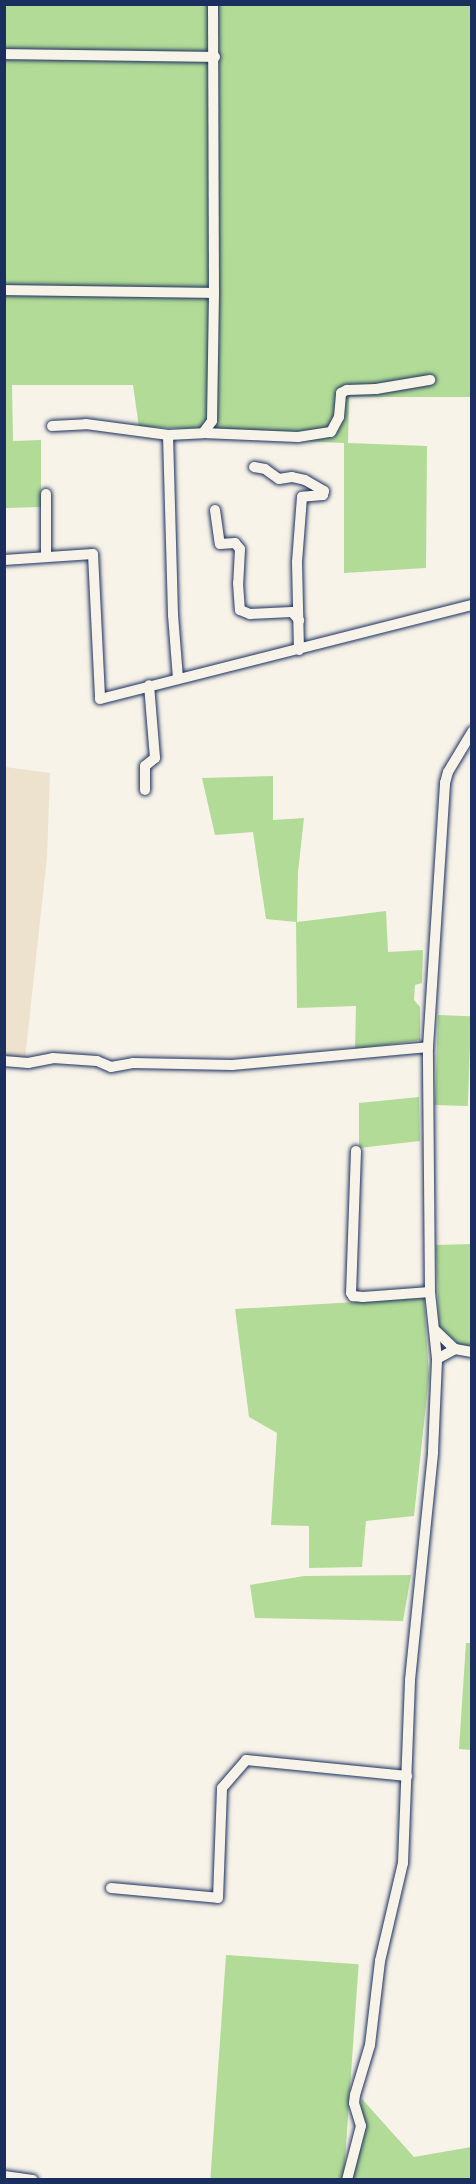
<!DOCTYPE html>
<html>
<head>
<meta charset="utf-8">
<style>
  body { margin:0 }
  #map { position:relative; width:476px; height:2184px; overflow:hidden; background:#f7f3e8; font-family:"Playpen Sans",sans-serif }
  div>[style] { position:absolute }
  .built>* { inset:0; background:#ede2cd }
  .green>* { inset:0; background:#b2db97; transform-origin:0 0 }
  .roads { filter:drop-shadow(0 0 2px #1b2f5e) drop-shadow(0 0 2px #1b2f5e) }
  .minor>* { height:10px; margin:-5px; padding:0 5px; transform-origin:5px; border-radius:5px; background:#f7f3e8 }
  span { translate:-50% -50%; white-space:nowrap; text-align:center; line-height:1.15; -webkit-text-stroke:4.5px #f7f3e8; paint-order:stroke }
  .frame { position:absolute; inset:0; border:6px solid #1b2f5e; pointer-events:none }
</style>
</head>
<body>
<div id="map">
  <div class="built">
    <i style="clip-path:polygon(5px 767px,50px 773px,47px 857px,25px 1059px,5px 1057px)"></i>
  </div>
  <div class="green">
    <i style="clip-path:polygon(4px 5px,471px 5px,471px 397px,349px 397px,348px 443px,427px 446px,426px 568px,344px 573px,344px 443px,220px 438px,213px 429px,139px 427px,133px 385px,12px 385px,13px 441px,41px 440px,41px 507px,5px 508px)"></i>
    <i style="clip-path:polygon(273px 776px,273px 820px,304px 818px,298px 872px,297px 922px,386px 911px,388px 952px,423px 950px,422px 983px,415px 985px,414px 1000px,420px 1007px,420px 1040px,355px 1049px,356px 1006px,297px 1008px,296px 922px,266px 919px,253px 832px,215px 835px,202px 778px)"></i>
    <i style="left:438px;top:1015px;width:33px;height:90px;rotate:2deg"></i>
    <i style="clip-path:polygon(419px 1097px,420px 1141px,359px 1148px,359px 1103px)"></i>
    <i style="clip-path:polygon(471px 1244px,471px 1347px,461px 1346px,439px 1327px,436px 1245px)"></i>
    <i style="clip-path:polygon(424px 1298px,429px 1376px,414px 1516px,366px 1521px,362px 1567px,309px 1568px,309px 1526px,271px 1525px,277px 1433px,249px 1417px,235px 1309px)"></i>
    <i style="clip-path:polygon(411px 1575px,403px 1621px,255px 1618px,250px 1585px,304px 1576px)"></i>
    <i style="clip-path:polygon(466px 1643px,471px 1643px,471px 1750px,459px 1749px)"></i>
    <i style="left:226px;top:1955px;width:133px;height:226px;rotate:4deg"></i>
    <i style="clip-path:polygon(362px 2099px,414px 2157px,471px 2147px,471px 2179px,350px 2180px)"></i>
  </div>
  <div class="roads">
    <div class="minor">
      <i style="left:4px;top:54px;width:211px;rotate:0.8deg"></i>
      <i style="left:4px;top:290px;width:210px;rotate:0.8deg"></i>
      <i style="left:214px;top:293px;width:289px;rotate:-90.2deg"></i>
      <i style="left:52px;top:426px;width:34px;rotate:-3deg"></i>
      <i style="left:86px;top:424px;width:83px;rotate:7.6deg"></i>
      <i style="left:168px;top:435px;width:35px;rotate:-3deg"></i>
      <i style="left:203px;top:433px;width:95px;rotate:2.4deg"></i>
      <i style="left:298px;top:437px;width:33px;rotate:-9deg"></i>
      <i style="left:331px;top:432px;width:17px;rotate:-62deg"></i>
      <i style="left:339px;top:417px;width:24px;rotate:-85deg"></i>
      <i style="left:341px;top:393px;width:7px;rotate:-27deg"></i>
      <i style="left:347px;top:390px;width:29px;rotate:-2deg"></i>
      <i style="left:376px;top:389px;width:55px;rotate:-9.5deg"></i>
      <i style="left:203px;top:433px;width:15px;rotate:-53deg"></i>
      <i style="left:212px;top:421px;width:128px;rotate:-89.1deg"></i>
      <i style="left:168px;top:435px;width:180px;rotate:88.4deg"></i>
      <i style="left:173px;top:615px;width:63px;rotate:85.5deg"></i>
      <i style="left:254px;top:467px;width:11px;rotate:10deg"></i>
      <i style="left:265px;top:469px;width:17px;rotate:36deg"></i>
      <i style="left:279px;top:479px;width:13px;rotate:-9deg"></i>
      <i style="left:292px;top:477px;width:13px;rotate:13deg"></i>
      <i style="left:305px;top:480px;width:22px;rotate:30deg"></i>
      <i style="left:324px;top:491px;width:4px;rotate:104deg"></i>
      <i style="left:323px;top:495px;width:21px;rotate:175deg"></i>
      <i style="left:302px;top:497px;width:65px;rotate:94.4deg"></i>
      <i style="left:297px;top:562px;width:88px;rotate:88.7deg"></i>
      <i style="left:46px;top:494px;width:61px;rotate:90deg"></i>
      <i style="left:215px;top:510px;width:34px;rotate:82deg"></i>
      <i style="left:220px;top:544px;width:15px;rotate:-4deg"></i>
      <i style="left:235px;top:543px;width:8px;rotate:50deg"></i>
      <i style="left:240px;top:549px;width:34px;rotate:93deg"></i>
      <i style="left:238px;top:583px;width:27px;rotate:86deg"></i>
      <i style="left:240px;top:610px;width:11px;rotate:22deg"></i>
      <i style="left:250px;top:614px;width:42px;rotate:-2.7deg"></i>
      <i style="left:292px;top:612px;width:11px;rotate:49deg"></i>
      <i style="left:4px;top:560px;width:89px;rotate:-3.9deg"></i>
      <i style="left:93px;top:554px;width:145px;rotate:87.2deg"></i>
      <i style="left:100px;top:699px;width:384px;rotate:-14.2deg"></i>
      <i style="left:145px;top:790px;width:24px;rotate:-90deg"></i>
      <i style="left:145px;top:766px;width:13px;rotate:-39deg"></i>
      <i style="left:155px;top:758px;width:73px;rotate:-94.7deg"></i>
      <i style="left:4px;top:1061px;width:24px;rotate:5deg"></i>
      <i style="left:28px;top:1063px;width:25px;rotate:-11deg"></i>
      <i style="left:53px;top:1058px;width:44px;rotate:3.9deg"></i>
      <i style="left:97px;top:1061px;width:15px;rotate:23deg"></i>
      <i style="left:111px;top:1067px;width:22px;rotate:-10deg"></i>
      <i style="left:133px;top:1063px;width:99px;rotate:1.2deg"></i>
      <i style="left:232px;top:1065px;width:197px;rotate:-5.2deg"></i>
      <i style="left:356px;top:1151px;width:142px;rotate:92deg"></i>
      <i style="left:351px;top:1293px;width:4px;rotate:56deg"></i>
      <i style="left:353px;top:1296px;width:10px;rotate:6deg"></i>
      <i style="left:363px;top:1297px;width:67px;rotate:-4.3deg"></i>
      <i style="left:434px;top:1329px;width:29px;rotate:44deg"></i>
      <i style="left:437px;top:1359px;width:67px;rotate:-96deg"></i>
      <i style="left:430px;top:1292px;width:245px;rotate:-90.5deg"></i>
      <i style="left:428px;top:1047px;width:265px;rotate:-86.3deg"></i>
      <i style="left:445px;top:783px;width:11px;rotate:-75deg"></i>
      <i style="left:448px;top:772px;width:47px;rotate:-59deg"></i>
      <i style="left:111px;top:1888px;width:107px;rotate:5.3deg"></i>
      <i style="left:218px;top:1898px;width:110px;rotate:-87.9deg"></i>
      <i style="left:222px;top:1788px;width:37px;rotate:-49deg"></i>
      <i style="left:246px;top:1760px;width:162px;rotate:5.7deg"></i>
      <i style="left:4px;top:2176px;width:29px;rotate:8deg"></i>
      <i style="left:347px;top:2180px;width:56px;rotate:-75.5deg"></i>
      <i style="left:361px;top:2126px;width:24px;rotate:-107deg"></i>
      <i style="left:354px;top:2103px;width:8px;rotate:-83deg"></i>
      <i style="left:355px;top:2095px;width:52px;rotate:-73.3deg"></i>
      <i style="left:370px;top:2045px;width:85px;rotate:-83.2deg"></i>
      <i style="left:380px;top:1961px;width:101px;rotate:-76.8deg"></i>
      <i style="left:403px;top:1863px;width:183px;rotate:-87.8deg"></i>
      <i style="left:410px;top:1680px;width:229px;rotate:-84.2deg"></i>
      <i style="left:433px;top:1452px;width:93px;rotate:-87.5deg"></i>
      <i style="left:437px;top:1359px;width:21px;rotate:-29deg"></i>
      <i style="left:455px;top:1349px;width:17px;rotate:10deg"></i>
    </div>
  </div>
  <div class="frame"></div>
</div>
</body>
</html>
